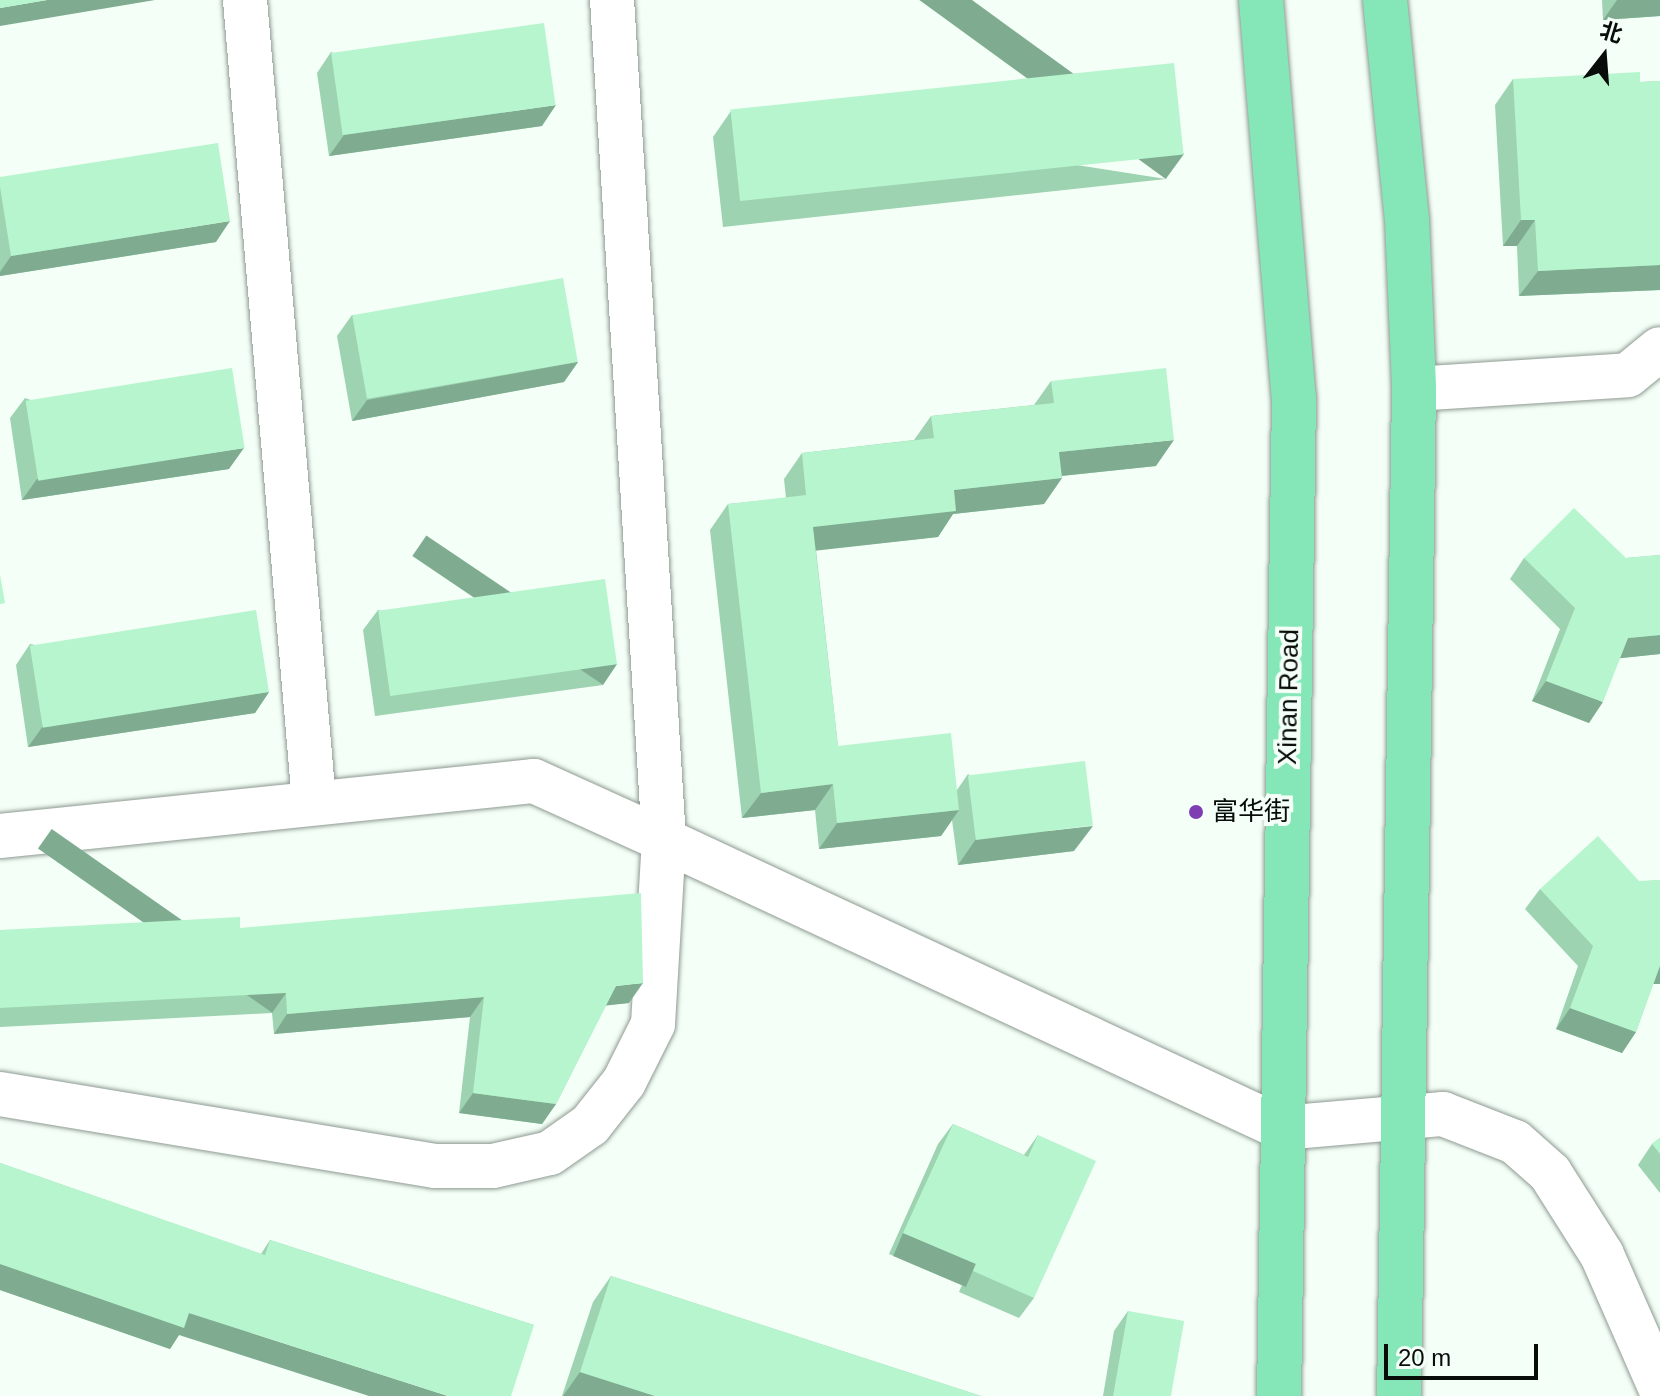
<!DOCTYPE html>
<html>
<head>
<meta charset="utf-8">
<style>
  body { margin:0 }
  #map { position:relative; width:1660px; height:1396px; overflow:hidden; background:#f4fff7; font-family:Helvetica,"Noto Sans SC",sans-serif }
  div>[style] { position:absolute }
  .roads { filter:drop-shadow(0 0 2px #8e9b92) drop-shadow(0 0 2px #8e9b92) }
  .minor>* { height:44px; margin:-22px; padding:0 22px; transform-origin:22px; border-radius:22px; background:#fff }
  .major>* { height:44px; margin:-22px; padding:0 22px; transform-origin:22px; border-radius:22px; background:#85e7b8 }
  .wall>* { inset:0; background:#9dd3b0 }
  .shaded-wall>* { inset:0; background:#7fac90; transform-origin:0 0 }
  .building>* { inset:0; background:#b6f5cd; transform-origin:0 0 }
  .dots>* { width:22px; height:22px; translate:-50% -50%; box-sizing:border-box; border:4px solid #f4fff7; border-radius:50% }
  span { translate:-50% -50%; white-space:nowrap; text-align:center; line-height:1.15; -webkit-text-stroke:8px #f4fff7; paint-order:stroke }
  .street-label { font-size:26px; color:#090d0a }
  .poi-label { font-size:26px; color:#090d0a }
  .left { translate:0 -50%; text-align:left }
  .north { position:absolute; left:1564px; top:16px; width:80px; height:80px; -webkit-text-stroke:6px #f4fff7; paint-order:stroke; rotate:17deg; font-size:22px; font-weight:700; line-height:32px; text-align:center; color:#090d0a }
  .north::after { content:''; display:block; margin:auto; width:28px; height:36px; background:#090d0a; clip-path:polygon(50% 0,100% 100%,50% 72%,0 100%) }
  .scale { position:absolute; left:1384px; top:1344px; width:154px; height:36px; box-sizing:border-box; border:4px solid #090d0a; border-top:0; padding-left:10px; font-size:24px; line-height:28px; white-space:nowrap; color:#090d0a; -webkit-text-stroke:6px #f4fff7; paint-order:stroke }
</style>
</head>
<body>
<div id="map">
  <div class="roads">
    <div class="minor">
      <i style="left:245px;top:0;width:804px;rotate:85.08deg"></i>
      <i style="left:1414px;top:389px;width:214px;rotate:-3.7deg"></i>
      <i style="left:1628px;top:375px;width:41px;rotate:-39.1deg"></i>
      <i style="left:0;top:836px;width:537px;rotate:-5.88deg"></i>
      <i style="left:534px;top:781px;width:143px;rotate:24.4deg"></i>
      <i style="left:664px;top:840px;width:842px;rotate:-93.54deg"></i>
      <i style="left:0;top:1094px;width:441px;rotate:9.4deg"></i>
      <i style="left:435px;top:1166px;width:58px"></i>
      <i style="left:493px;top:1166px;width:58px;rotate:-12.8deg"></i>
      <i style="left:550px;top:1153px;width:49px;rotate:-35deg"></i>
      <i style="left:590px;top:1125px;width:55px;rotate:-51.7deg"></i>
      <i style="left:624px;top:1082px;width:65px;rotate:-63.4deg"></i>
      <i style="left:653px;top:1024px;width:184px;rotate:-86.6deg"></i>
      <i style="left:664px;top:840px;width:682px;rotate:24.99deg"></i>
      <i style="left:1282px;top:1128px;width:162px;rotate:-5deg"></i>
      <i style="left:1443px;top:1114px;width:77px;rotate:21.3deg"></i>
      <i style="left:1515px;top:1142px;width:47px;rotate:41.5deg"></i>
      <i style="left:1550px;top:1173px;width:97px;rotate:57.6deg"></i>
      <i style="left:1602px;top:1255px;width:144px;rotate:66.3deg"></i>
    </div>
    <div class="major">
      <i style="left:1261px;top:0;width:399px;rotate:85.3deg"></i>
      <i style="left:1294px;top:398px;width:998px;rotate:90.86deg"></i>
      <i style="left:1385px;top:0;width:220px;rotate:84.3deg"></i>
      <i style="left:1407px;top:219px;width:170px;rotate:87.6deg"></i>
      <i style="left:1414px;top:389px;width:1007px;rotate:90.85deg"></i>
    </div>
  </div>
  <div class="wall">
    <i style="clip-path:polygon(1602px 0,1660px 0,1660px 16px,1603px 20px)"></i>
    <i style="clip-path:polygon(331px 52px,542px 126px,329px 156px,317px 73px)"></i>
    <i style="clip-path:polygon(1513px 79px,1640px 82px,1660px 81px,1660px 290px,1519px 296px,1517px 246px,1503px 246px,1495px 105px)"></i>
    <i style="clip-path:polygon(731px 111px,1166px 179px,723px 227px,713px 137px)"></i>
    <i style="clip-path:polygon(0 177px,216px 242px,0 276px)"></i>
    <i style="clip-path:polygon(352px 315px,578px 362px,564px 382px,352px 421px,337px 336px)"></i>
    <i style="clip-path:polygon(1051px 381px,1156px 466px,1062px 476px,1062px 478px,1044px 504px,953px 514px,938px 537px,816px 550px,838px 746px,957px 790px,968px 774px,1074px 851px,958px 865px,952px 820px,941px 836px,819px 849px,815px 810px,742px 818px,710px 530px,728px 504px,786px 498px,784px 479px,802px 453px,914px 440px,931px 416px,1034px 405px)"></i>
    <i style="clip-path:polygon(25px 398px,229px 469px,22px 500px,10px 418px)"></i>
    <i style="clip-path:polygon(1660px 555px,1660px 654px,1620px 658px,1589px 723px,1532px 701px,1560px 629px,1510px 579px,1524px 558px,1626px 558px)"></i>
    <i style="clip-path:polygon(378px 610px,617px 664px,603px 685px,375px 716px,363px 630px)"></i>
    <i style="clip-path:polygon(30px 644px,269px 692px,255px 713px,28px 747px,16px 665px)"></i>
    <i style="clip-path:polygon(1660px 880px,1660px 984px,1653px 984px,1636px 1032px,1622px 1053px,1556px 1029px,1578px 966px,1525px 909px,1540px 889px)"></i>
    <i style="clip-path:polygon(240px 928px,629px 1003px,606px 1005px,556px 1104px,542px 1124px,459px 1113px,470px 1017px,274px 1034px,272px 1013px,0 1027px,0 930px)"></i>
    <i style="clip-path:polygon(953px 1124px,1024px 1155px,1038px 1135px,1034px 1298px,1019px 1318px,959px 1292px,962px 1285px,889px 1254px,938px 1144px)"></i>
    <i style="clip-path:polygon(1660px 1138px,1660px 1193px,1638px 1165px,1652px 1144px)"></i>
    <i style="clip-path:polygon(0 1163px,261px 1254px,270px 1240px,534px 1325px,179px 1335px,170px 1349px,0 1290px)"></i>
    <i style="clip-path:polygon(611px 1276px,981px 1396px,562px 1396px,593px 1302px)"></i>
    <i style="clip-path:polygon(1128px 1311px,1171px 1396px,1103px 1396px,1114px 1331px)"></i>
  </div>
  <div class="shaded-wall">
    <i style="clip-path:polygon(47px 0,155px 0,0 26px,0 8px)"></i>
    <i style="clip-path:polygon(1617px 0,1660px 0,1660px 16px,1603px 20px)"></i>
    <i style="clip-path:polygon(556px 105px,542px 126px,329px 156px,344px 135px)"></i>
    <i style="left:1184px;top:154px;width:31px;height:445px;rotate:126deg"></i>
    <i style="clip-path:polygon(1521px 220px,1535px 220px,1517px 246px,1503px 246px)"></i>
    <i style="clip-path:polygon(230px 221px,216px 242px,0 276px,0 272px,11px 256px)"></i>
    <i style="clip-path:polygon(1660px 265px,1660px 290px,1519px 296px,1538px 271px)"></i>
    <i style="clip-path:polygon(578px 362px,564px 382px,352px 421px,367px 400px)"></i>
    <i style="clip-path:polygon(1174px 440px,1156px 466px,1041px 478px,1059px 452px)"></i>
    <i style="clip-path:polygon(244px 448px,229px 469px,22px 500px,37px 479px)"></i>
    <i style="clip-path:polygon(1062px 478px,1044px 504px,953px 514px,938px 537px,795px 553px,813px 527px,954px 490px)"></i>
    <i style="clip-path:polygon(1660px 635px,1660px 654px,1613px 659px,1628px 638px)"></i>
    <i style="left:617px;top:664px;width:25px;height:230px;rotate:124deg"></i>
    <i style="clip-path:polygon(1546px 681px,1603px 702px,1589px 723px,1532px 701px)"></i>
    <i style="clip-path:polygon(269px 692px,255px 713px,28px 747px,43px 726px)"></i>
    <i style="clip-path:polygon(833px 784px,815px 810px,742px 818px,761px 793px)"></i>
    <i style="clip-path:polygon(959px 810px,941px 836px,819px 849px,837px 823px)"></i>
    <i style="clip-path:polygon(1093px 826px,1074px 851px,958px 865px,976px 839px)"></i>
    <i style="clip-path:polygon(1660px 965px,1660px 984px,1646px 984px)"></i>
    <i style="clip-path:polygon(643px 983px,629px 1003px,602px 1006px,616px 986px)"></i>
    <i style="left:286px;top:993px;width:24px;height:286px;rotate:125deg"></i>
    <i style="clip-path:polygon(484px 997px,470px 1017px,274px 1034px,287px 1014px)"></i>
    <i style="clip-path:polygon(1570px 1008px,1636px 1032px,1622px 1053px,1556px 1029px)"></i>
    <i style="clip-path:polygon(473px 1093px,556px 1104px,542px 1124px,459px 1113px)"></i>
    <i style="left:903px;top:1233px;width:79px;height:25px;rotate:23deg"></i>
    <i style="clip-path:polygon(0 1264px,189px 1313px,448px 1396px,369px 1396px,179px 1335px,170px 1349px,0 1290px)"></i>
    <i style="clip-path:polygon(580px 1372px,655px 1396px,563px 1396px)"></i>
  </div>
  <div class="building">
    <i style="clip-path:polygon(0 0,47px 0,0 8px)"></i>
    <i style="left:544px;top:23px;width:83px;height:215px;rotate:82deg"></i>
    <i style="left:1174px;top:63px;width:92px;height:446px;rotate:84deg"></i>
    <i style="clip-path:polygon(1640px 72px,1640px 82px,1660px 81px,1660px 265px,1538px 271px,1535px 220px,1521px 220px,1513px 79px)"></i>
    <i style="clip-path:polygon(218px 143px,230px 221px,11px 256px,0 187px,0 177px)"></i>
    <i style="left:563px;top:278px;width:85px;height:214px;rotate:80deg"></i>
    <i style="left:232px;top:368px;width:81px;height:209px;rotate:81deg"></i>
    <i style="clip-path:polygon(1166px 368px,1174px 440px,1059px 452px,1062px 478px,954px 490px,956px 511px,813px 527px,838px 746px,951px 733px,959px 810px,837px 823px,833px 784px,761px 793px,728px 504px,806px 495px,802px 453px,934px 438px,931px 416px,1054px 403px,1051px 381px)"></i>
    <i style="clip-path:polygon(1574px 508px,1626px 558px,1660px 555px,1660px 635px,1628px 638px,1603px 702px,1546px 681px,1575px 608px,1524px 558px)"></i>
    <i style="clip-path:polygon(0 575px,5px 603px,0 604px)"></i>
    <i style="left:605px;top:579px;width:86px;height:229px;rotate:82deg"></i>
    <i style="left:256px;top:610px;width:83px;height:229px;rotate:81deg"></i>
    <i style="left:1085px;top:761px;width:65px;height:118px;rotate:83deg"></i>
    <i style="clip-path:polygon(1598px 836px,1639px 881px,1660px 880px,1660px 966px,1636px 1032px,1570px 1008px,1593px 946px,1540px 889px)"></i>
    <i style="clip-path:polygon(641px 893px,643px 983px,616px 986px,556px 1104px,473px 1093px,484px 997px,287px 1014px,286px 993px,0 1008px,0 930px,240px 917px,240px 928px)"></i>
    <i style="clip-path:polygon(953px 1124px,1028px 1157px,1038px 1135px,1096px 1161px,1034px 1298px,973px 1271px,976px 1264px,903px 1233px)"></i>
    <i style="clip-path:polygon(1660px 1138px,1660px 1154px,1652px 1144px)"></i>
    <i style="clip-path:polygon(0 1163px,265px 1255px,270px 1240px,534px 1325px,511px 1396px,448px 1396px,189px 1313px,184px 1328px,0 1264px)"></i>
    <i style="clip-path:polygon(611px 1276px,981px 1396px,655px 1396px,580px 1372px)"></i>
    <i style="left:1128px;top:1311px;width:57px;height:86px;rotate:10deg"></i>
  </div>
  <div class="dots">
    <i style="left:1196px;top:812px;background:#7e3db2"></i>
  </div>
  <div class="street-label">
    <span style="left:1289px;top:697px;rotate:-89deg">Xinan Road</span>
  </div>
  <div class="poi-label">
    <span class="left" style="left:1212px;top:812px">富华街</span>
  </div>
  <div class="north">北</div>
  <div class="scale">20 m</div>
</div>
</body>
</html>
